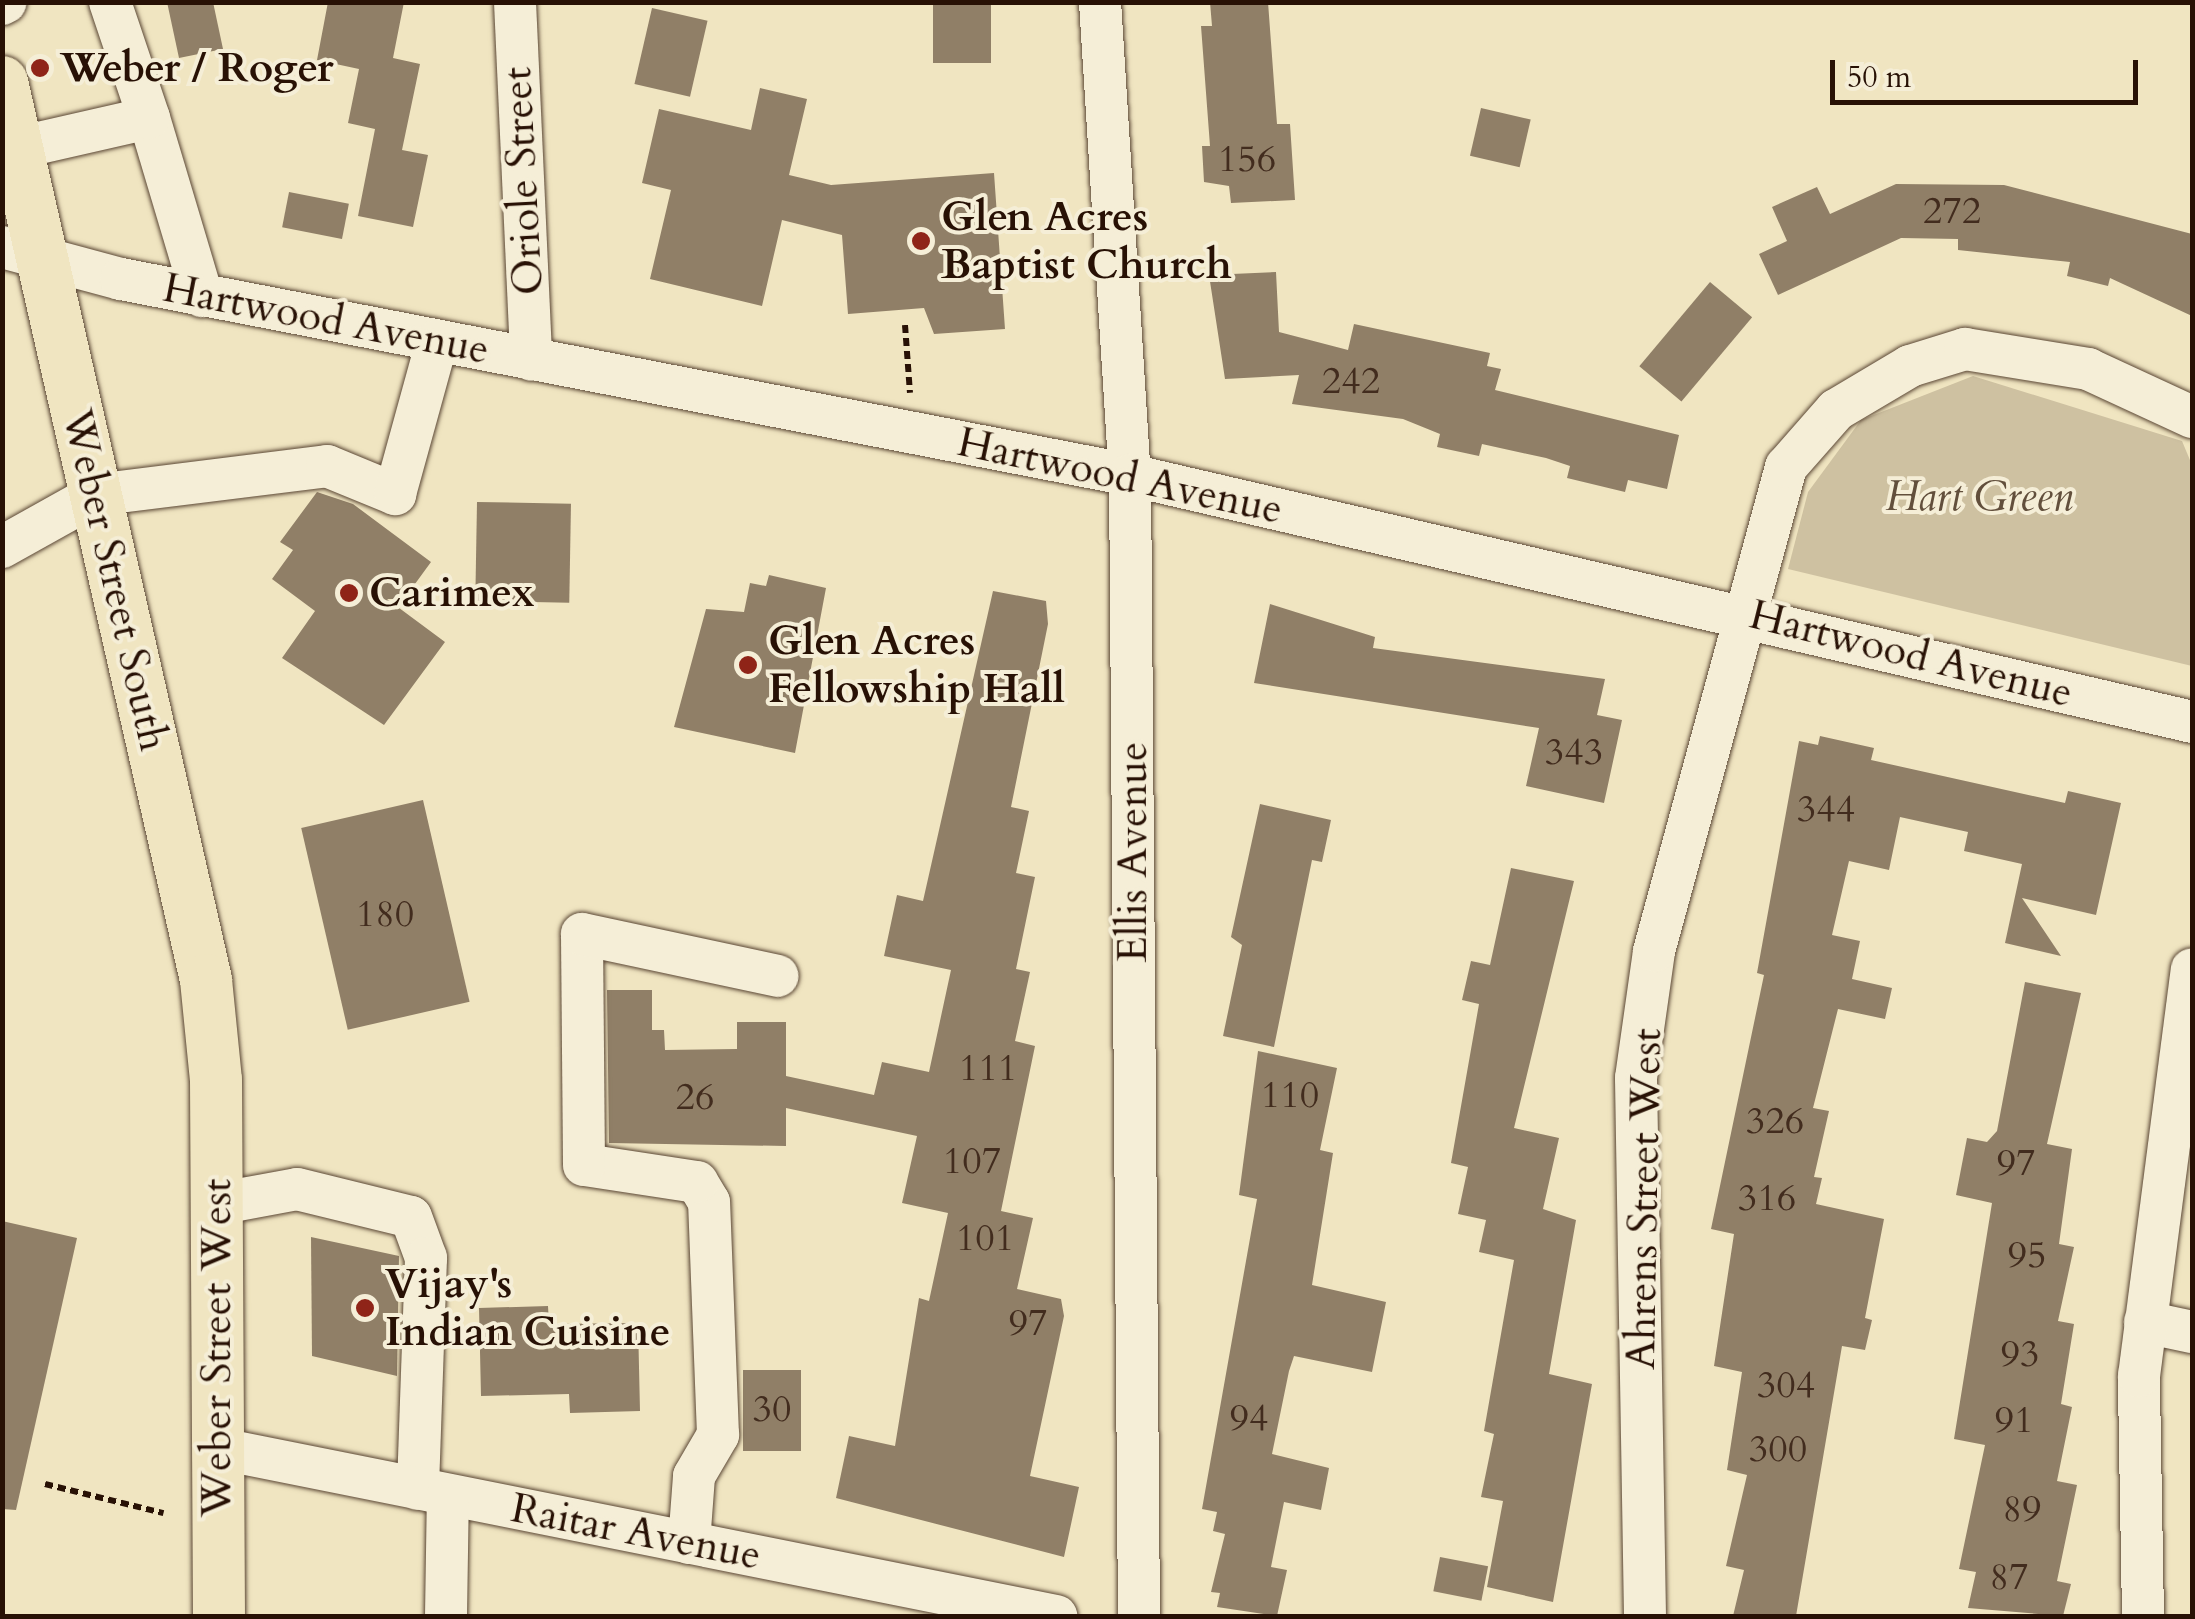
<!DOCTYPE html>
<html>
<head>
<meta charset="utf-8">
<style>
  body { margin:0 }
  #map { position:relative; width:2195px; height:1619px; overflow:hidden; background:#f0e5c1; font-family:Cardo,serif }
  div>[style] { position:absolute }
  .green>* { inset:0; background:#cec1a1 }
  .building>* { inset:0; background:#907f67; transform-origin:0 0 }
  .path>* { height:6px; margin-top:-3px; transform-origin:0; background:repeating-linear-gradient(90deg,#281105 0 8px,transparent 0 13px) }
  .roads { filter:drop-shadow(0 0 2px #5a4634) drop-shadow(0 0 2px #5a4634) }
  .minor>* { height:42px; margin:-21px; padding:0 21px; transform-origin:21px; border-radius:21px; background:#f5eed7 }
  .major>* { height:52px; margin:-26px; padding:0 26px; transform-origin:26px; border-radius:26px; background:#f0e5c1 }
  .dots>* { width:28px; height:28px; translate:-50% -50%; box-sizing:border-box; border:5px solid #f5eed7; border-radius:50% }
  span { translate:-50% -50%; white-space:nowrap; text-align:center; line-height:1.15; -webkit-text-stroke:8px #f5eed7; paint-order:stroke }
  .number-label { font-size:38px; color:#422c1e }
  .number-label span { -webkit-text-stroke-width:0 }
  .poi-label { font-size:42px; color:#281105; font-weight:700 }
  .left { translate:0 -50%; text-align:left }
  .street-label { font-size:42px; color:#281105 }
  .park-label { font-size:42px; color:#624f3c; font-style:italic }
  .frame { position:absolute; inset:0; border:5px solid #281105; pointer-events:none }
  .scale { position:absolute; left:1830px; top:60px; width:308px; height:45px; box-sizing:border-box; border:5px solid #281105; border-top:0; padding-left:12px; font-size:30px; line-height:35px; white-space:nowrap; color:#281105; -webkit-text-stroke:8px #f5eed7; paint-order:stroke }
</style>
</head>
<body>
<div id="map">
  <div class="green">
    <i style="clip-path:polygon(1973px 376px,2182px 441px,2192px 465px,2192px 666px,1788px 569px,1808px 492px,1861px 420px)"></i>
  </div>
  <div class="building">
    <i style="clip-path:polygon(167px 2px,213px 2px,223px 49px,179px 58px)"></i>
    <i style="clip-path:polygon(328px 2px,404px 2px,393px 58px,420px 64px,402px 150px,428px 155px,413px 227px,358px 216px,375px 129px,348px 123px,359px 69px,317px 60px)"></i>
    <i style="left:933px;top:2px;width:58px;height:61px"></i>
    <i style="clip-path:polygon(1210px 2px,1268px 2px,1277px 124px,1290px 124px,1295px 200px,1231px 203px,1229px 186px,1204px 182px,1202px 146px,1210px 146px,1201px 26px,1212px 26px)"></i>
    <i style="left:652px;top:8px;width:57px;height:78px;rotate:13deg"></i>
    <i style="clip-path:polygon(760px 88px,807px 99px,789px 175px,831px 185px,994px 173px,1005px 329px,934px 334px,924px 308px,848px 314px,842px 235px,782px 220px,762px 306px,650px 279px,671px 190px,642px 183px,659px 109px,751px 130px)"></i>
    <i style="left:1481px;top:108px;width:51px;height:49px;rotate:13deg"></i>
    <i style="clip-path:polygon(1896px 184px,2004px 185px,2192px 234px,2192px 316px,2110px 278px,2108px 286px,2067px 276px,2070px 262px,1958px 250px,1958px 239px,1901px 238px,1778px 295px,1759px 254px,1787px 241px,1772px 207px,1817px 187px,1830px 214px)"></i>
    <i style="left:289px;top:192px;width:61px;height:36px;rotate:11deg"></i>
    <i style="clip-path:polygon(1276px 272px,1279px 332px,1348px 350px,1354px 324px,1490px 353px,1487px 366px,1501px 369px,1495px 390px,1679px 435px,1667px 489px,1628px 480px,1625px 492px,1567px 478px,1570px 466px,1546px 458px,1482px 444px,1479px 456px,1437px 447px,1440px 434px,1403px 419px,1292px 404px,1299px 375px,1225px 379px,1209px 275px)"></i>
    <i style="left:1710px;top:282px;width:55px;height:110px;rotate:40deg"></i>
    <i style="clip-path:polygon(317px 492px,353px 504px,431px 562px,404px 599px,387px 599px,445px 642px,384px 725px,282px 658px,315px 611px,272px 579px,293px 550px,280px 542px)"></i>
    <i style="left:477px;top:502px;width:94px;height:99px;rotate:1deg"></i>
    <i style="clip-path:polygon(769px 575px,826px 588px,795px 753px,674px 727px,706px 609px,744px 612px,750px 583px,766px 586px)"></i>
    <i style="clip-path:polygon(993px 591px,1046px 601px,1048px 624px,1011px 807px,1029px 811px,1016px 873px,1035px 877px,1016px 969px,1030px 972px,1015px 1041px,1035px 1046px,1001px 1211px,1033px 1218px,1017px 1289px,1061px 1299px,1064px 1316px,1030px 1476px,1079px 1487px,1064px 1557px,836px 1498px,849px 1436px,895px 1446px,919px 1298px,929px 1301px,948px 1213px,902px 1203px,917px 1136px,786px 1108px,786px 1146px,609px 1143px,607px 990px,652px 990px,652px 1030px,664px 1030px,665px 1050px,737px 1049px,737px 1022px,786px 1022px,786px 1076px,874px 1095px,882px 1062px,929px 1072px,951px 970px,884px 956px,897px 895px,923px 901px)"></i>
    <i style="clip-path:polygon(1270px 604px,1375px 637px,1373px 648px,1605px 679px,1597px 715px,1622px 720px,1604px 803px,1526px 786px,1539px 728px,1254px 683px)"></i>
    <i style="clip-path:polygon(1820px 736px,1874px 748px,1871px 760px,2065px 803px,2068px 791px,2121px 803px,2096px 915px,2022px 898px,2061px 956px,2005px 943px,2022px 864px,1964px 851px,1968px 832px,1900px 817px,1889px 870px,1849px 861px,1832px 935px,1860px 941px,1852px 979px,1892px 988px,1885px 1019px,1838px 1009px,1813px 1108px,1829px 1111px,1814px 1177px,1822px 1178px,1816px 1204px,1884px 1219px,1865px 1318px,1872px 1320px,1865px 1350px,1842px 1346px,1796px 1616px,1733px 1616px,1744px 1570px,1726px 1566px,1747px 1475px,1727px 1470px,1742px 1372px,1714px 1366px,1734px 1234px,1711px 1229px,1764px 975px,1757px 973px,1799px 741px,1818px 745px)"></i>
    <i style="left:423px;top:800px;width:207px;height:125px;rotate:77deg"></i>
    <i style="clip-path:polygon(1260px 804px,1331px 820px,1322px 862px,1312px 860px,1274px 1047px,1223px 1036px,1242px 945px,1231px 937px)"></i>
    <i style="clip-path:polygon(1511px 868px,1574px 881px,1514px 1128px,1559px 1138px,1543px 1209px,1576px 1220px,1549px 1374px,1592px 1384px,1553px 1602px,1487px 1587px,1503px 1501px,1481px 1497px,1494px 1434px,1484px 1431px,1514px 1260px,1479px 1252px,1486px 1220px,1458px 1214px,1468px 1167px,1451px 1163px,1479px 1004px,1462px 1000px,1471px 961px,1490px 965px)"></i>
    <i style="clip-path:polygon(2025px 982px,2081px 993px,2047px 1144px,2072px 1149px,2059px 1244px,2074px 1247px,2058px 1321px,2074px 1324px,2061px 1404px,2072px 1407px,2057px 1481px,2077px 1485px,2057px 1581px,2071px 1584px,2063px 1616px,1968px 1608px,1976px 1572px,1959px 1569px,1985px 1445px,1954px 1439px,1992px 1203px,1956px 1195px,1967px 1138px,1987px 1142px,1997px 1131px)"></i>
    <i style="clip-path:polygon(1258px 1051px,1337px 1068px,1320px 1150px,1333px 1153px,1312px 1285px,1386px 1302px,1372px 1372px,1294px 1356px,1289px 1371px,1272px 1454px,1329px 1468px,1321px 1510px,1284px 1502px,1271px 1567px,1287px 1570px,1277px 1616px,1217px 1607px,1220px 1593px,1211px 1592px,1225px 1534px,1213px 1531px,1217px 1512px,1202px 1509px,1257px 1199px,1239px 1195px)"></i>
    <i style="clip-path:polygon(2px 1221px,77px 1238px,16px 1510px,2px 1509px)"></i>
    <i style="clip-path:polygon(311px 1237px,399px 1256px,397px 1376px,312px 1356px)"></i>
    <i style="clip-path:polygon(548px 1306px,549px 1324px,638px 1323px,640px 1411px,570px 1413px,569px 1394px,481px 1396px,479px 1308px)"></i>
    <i style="left:743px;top:1370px;width:58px;height:81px"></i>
    <i style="left:1440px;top:1557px;width:49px;height:35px;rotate:11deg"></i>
  </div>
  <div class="path">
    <i style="left:905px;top:325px;width:68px;rotate:85.8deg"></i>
    <i style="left:45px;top:1484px;width:122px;rotate:13.8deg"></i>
  </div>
  <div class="roads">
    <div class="minor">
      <i style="left:515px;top:2px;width:358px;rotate:87.4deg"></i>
      <i style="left:1100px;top:2px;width:474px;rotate:86.4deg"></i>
      <i style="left:1130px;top:475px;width:1141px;rotate:89.55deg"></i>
      <i style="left:2px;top:4px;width:4px;rotate:-27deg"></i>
      <i style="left:149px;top:118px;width:186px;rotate:73.4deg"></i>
      <i style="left:17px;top:148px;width:135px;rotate:-12.8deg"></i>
      <i style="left:149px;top:118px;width:122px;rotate:-108.6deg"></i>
      <i style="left:2px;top:247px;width:123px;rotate:15.1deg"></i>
      <i style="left:121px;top:279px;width:1028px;rotate:10.99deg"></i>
      <i style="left:1130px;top:475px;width:1090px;rotate:13.09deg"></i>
      <i style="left:2px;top:547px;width:107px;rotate:-29.2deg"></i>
      <i style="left:95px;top:495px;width:234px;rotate:-7.1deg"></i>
      <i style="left:327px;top:466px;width:74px;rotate:22.4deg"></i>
      <i style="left:395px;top:494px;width:159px;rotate:-74.6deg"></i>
      <i style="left:216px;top:1204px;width:82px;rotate:-10.5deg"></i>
      <i style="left:297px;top:1189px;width:117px;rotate:13.8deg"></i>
      <i style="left:411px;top:1217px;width:44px;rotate:69.9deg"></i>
      <i style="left:426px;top:1258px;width:231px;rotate:92deg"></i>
      <i style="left:2145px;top:1322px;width:48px;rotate:12deg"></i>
      <i style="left:216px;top:1448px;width:857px;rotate:11.31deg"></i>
      <i style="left:689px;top:1543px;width:67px;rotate:-85.7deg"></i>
      <i style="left:694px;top:1476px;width:48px;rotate:-59.7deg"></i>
      <i style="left:718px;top:1435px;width:233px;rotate:-92.2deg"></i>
      <i style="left:709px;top:1202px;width:23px;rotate:-121deg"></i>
      <i style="left:697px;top:1182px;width:114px;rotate:-171.4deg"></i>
      <i style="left:584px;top:1165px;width:231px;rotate:-90.5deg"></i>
      <i style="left:582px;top:934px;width:200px;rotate:12.1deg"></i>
      <i style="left:446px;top:1616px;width:121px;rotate:-89.1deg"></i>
      <i style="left:1645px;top:1616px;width:538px;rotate:-90.96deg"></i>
      <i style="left:1636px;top:1078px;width:128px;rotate:-81.9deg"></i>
      <i style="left:1654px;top:951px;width:502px;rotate:-74.74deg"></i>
      <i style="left:1786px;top:467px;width:76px;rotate:-48.7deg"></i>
      <i style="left:1836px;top:410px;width:86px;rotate:-30.7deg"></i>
      <i style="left:1910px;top:366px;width:58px;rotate:-17.2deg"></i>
      <i style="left:1965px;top:349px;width:125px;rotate:9.2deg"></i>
      <i style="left:2088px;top:369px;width:115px;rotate:24.8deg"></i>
      <i style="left:2143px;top:1616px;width:240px;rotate:-91deg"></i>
      <i style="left:2139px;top:1376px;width:410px;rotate:-82.6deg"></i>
    </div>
    <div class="major">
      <i style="left:2px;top:82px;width:921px;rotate:77.2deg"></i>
      <i style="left:206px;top:980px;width:100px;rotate:84.3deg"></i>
      <i style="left:216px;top:1080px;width:536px;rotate:89.68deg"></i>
    </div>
  </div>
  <div class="dots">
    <i style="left:40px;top:68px;background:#8f2418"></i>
    <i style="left:921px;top:241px;background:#8f2418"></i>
    <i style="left:349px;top:593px;background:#8f2418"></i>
    <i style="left:748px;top:665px;background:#8f2418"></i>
    <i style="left:365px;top:1308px;background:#8f2418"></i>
  </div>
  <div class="number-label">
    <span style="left:1247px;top:160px">156</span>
    <span style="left:1952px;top:212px">272</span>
    <span style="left:1351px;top:382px">242</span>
    <span style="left:1574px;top:753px">343</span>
    <span style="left:1826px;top:810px">344</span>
    <span style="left:385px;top:915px">180</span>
    <span style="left:988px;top:1069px">111</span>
    <span style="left:1290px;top:1096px">110</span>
    <span style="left:695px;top:1098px">26</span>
    <span style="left:1775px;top:1122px">326</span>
    <span style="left:972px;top:1162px">107</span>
    <span style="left:2016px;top:1164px">97</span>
    <span style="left:1767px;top:1199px">316</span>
    <span style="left:985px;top:1239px">101</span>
    <span style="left:2027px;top:1256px">95</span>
    <span style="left:1028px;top:1324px">97</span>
    <span style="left:2020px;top:1355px">93</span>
    <span style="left:1786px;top:1386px">304</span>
    <span style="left:772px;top:1410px">30</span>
    <span style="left:1249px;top:1419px">94</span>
    <span style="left:2014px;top:1421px">91</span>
    <span style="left:1778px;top:1450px">300</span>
    <span style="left:2022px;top:1510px">89</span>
    <span style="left:2009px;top:1578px">87</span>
  </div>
  <div class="poi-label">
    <span class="left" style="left:60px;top:68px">Weber / Roger</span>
    <span class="left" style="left:941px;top:241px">Glen Acres<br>Baptist Church</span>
    <span class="left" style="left:369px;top:593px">Carimex</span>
    <span class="left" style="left:768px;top:665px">Glen Acres<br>Fellowship Hall</span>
    <span class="left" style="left:385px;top:1308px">Vijay's<br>Indian Cuisine</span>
  </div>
  <div class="street-label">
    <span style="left:523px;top:181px;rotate:-93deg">Oriole Street</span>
    <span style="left:326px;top:319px;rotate:11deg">Hartwood Avenue</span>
    <span style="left:1120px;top:476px;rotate:12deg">Hartwood Avenue</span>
    <span style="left:115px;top:580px;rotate:77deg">Weber Street South</span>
    <span style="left:1911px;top:654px;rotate:14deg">Hartwood Avenue</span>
    <span style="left:1133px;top:852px;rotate:-90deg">Ellis Avenue</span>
    <span style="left:1644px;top:1199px;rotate:-89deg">Ahrens Street West</span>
    <span style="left:217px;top:1348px;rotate:-90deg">Weber Street West</span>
    <span style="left:636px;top:1532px;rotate:11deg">Raitar Avenue</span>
  </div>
  <div class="park-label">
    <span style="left:1979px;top:497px">Hart Green</span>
  </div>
  <div class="frame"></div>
  <div class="scale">50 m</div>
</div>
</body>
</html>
